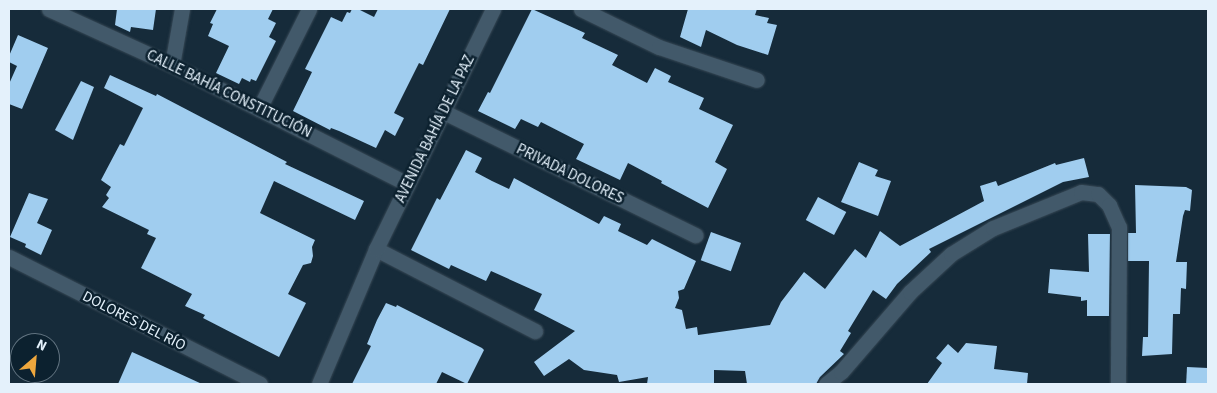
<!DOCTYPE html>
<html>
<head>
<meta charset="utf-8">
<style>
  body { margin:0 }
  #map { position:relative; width:1217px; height:393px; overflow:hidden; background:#162b3a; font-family:"Source Sans 3",sans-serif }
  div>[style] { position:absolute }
  .building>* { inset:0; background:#a0cdef; transform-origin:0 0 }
  .roads { filter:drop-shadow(0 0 1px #374855) drop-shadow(0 0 1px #374855) }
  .street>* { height:15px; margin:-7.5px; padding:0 7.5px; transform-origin:7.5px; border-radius:7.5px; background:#42596a }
  .secondary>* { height:15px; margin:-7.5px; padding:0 7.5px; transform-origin:7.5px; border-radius:7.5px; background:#42596a }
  span { translate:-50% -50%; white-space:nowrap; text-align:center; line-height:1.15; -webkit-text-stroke:5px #0c212f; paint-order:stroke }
  .street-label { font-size:15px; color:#e4f1fb }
  .frame { position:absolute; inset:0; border:10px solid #e4f1fb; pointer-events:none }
  .north { position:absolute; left:10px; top:333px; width:50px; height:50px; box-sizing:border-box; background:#0c212f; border:1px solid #627481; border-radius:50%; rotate:27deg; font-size:14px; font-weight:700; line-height:20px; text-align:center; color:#e4f1fb }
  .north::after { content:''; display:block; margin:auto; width:18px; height:22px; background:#eea73d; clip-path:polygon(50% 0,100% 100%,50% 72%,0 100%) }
</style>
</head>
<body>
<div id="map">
  <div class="building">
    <i style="clip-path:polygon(117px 9px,156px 9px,153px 30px,131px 27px,130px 32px,115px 25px)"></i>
    <i style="clip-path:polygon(217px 9px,273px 9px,268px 19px,276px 23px,269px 37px,276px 41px,256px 81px,251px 79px,250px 82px,242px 78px,239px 84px,216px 73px,229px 46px,208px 36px,213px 24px,210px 23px)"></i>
    <i style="clip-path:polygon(352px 9px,358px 9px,374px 17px,378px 9px,450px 9px,423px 65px,419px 63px,394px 113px,404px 118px,395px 136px,385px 130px,376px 148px,339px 131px,331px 128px,330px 130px,293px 111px,312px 72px,305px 69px,331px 17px,342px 22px,347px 12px,350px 13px)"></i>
    <i style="clip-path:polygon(532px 9px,585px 33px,582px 38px,618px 55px,612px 65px,647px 83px,655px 68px,671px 76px,668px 82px,704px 98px,699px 109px,733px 125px,715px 162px,727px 169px,708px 208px,661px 183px,662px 181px,628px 163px,620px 180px,576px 159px,584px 144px,541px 122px,538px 127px,521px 119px,515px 129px,478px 111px,488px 92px,490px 93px)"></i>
    <i style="clip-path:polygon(688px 9px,757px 9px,755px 15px,769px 18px,767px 23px,777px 25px,768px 55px,737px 45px,706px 30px,701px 47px,680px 37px)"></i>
    <i style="clip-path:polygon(18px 35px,48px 48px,22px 109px,9px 104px,9px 84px,17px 66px,9px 62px,9px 56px)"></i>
    <i style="clip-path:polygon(110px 75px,156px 96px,157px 94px,287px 162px,285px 164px,364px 201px,355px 220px,274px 181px,260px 213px,315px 240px,312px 247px,313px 256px,311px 263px,303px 265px,288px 294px,306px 303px,279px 357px,203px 318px,205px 315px,185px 306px,192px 294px,141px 268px,156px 238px,147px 234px,149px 230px,102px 207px,109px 198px,106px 195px,111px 187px,101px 180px,120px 144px,124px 146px,143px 108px,104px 88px)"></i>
    <i style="clip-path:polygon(81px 81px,94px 87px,73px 140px,55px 130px)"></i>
    <i style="clip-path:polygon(466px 150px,482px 158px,475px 172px,492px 181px,509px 189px,514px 178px,599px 224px,604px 216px,621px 224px,618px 231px,647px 245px,652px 239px,696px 261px,684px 289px,678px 291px,679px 298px,675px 308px,682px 310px,686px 329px,697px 327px,698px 335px,770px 325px,781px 302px,804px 272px,825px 289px,855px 249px,866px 258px,880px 231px,900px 246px,984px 201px,980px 186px,996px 181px,998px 186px,1055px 163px,1056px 165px,1084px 158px,1089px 177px,1063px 182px,929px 249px,931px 252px,897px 284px,886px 299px,873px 290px,848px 331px,851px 333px,840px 351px,844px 354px,820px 377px,816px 384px,747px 384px,745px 371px,714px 370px,714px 384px,647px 384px,648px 377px,619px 382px,617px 375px,584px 370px,569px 359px,544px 376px,534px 362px,575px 331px,534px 310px,542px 294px,491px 271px,486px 281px,451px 265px,449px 269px,411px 250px,437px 198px,440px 200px)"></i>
    <i style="clip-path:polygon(859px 162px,878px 170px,875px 176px,891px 181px,878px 216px,841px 202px)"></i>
    <i style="clip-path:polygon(1135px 185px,1186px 187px,1192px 190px,1190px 211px,1185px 210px,1183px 216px,1176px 262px,1187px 262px,1186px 289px,1181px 288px,1180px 314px,1173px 314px,1172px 354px,1142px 356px,1143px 337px,1148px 337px,1149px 261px,1128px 261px,1128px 233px,1136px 233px)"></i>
    <i style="clip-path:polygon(29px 193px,48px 199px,37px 223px,52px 230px,41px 255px,25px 247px,26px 244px,10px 237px)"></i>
    <i style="left:818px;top:197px;width:32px;height:26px;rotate:28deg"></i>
    <i style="left:711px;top:232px;width:32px;height:30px;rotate:20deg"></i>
    <i style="clip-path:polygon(1088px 234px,1110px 234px,1109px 316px,1087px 316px,1087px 300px,1081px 301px,1081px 297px,1048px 293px,1050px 269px,1089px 272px)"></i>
    <i style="clip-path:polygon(386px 303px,396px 307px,397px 305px,482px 348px,484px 350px,467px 384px,442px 372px,436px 384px,352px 384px,371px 346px,367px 344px,377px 320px)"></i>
    <i style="clip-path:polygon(966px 343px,997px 346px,994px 369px,1028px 373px,1027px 384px,927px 384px,942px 363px,936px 358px,948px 344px,958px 353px)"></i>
    <i style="clip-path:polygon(132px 352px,141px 356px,202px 384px,118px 384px)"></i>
    <i style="left:1187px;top:367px;width:21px;height:17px;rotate:3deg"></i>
  </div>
  <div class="roads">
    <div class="street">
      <i style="left:49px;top:9px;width:135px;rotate:24.5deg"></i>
      <i style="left:172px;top:65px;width:264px;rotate:26.8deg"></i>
      <i style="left:581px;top:9px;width:87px;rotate:26deg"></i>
      <i style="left:659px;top:47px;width:103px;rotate:18.6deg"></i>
      <i style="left:172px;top:65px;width:57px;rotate:-79.9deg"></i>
      <i style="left:259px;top:109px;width:112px;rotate:-63.4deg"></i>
      <i style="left:444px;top:112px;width:280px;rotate:26.1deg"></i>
      <i style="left:376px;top:249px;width:179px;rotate:27.3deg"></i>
      <i style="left:9px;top:257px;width:281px;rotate:26.8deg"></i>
    </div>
    <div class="secondary">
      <i style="left:319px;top:384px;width:147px;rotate:-67.1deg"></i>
      <i style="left:376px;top:249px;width:267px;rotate:-64deg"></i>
      <i style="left:826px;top:384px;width:19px;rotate:-39deg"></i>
      <i style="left:841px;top:372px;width:106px;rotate:-49.2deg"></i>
      <i style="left:910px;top:292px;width:56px;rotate:-42.8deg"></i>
      <i style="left:951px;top:254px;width:49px;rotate:-31.8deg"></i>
      <i style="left:993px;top:228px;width:95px;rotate:-22.2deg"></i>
      <i style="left:1081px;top:192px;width:17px;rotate:7deg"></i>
      <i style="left:1098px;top:194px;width:16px;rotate:45deg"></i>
      <i style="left:1109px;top:205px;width:24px;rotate:66deg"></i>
      <i style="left:1119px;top:227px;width:157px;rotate:90.4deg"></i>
    </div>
  </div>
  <div class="street-label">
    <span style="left:229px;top:94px;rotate:26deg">CALLE BAHÍA CONSTITUCIÓN</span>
    <span style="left:435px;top:129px;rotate:-64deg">AVENIDA BAHÍA DE LA PAZ</span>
    <span style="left:570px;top:174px;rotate:26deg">PRIVADA DOLORES</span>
    <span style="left:134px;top:321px;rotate:27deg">DOLORES DEL RÍO</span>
  </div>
  <div class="frame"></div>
  <div class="north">N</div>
</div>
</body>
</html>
